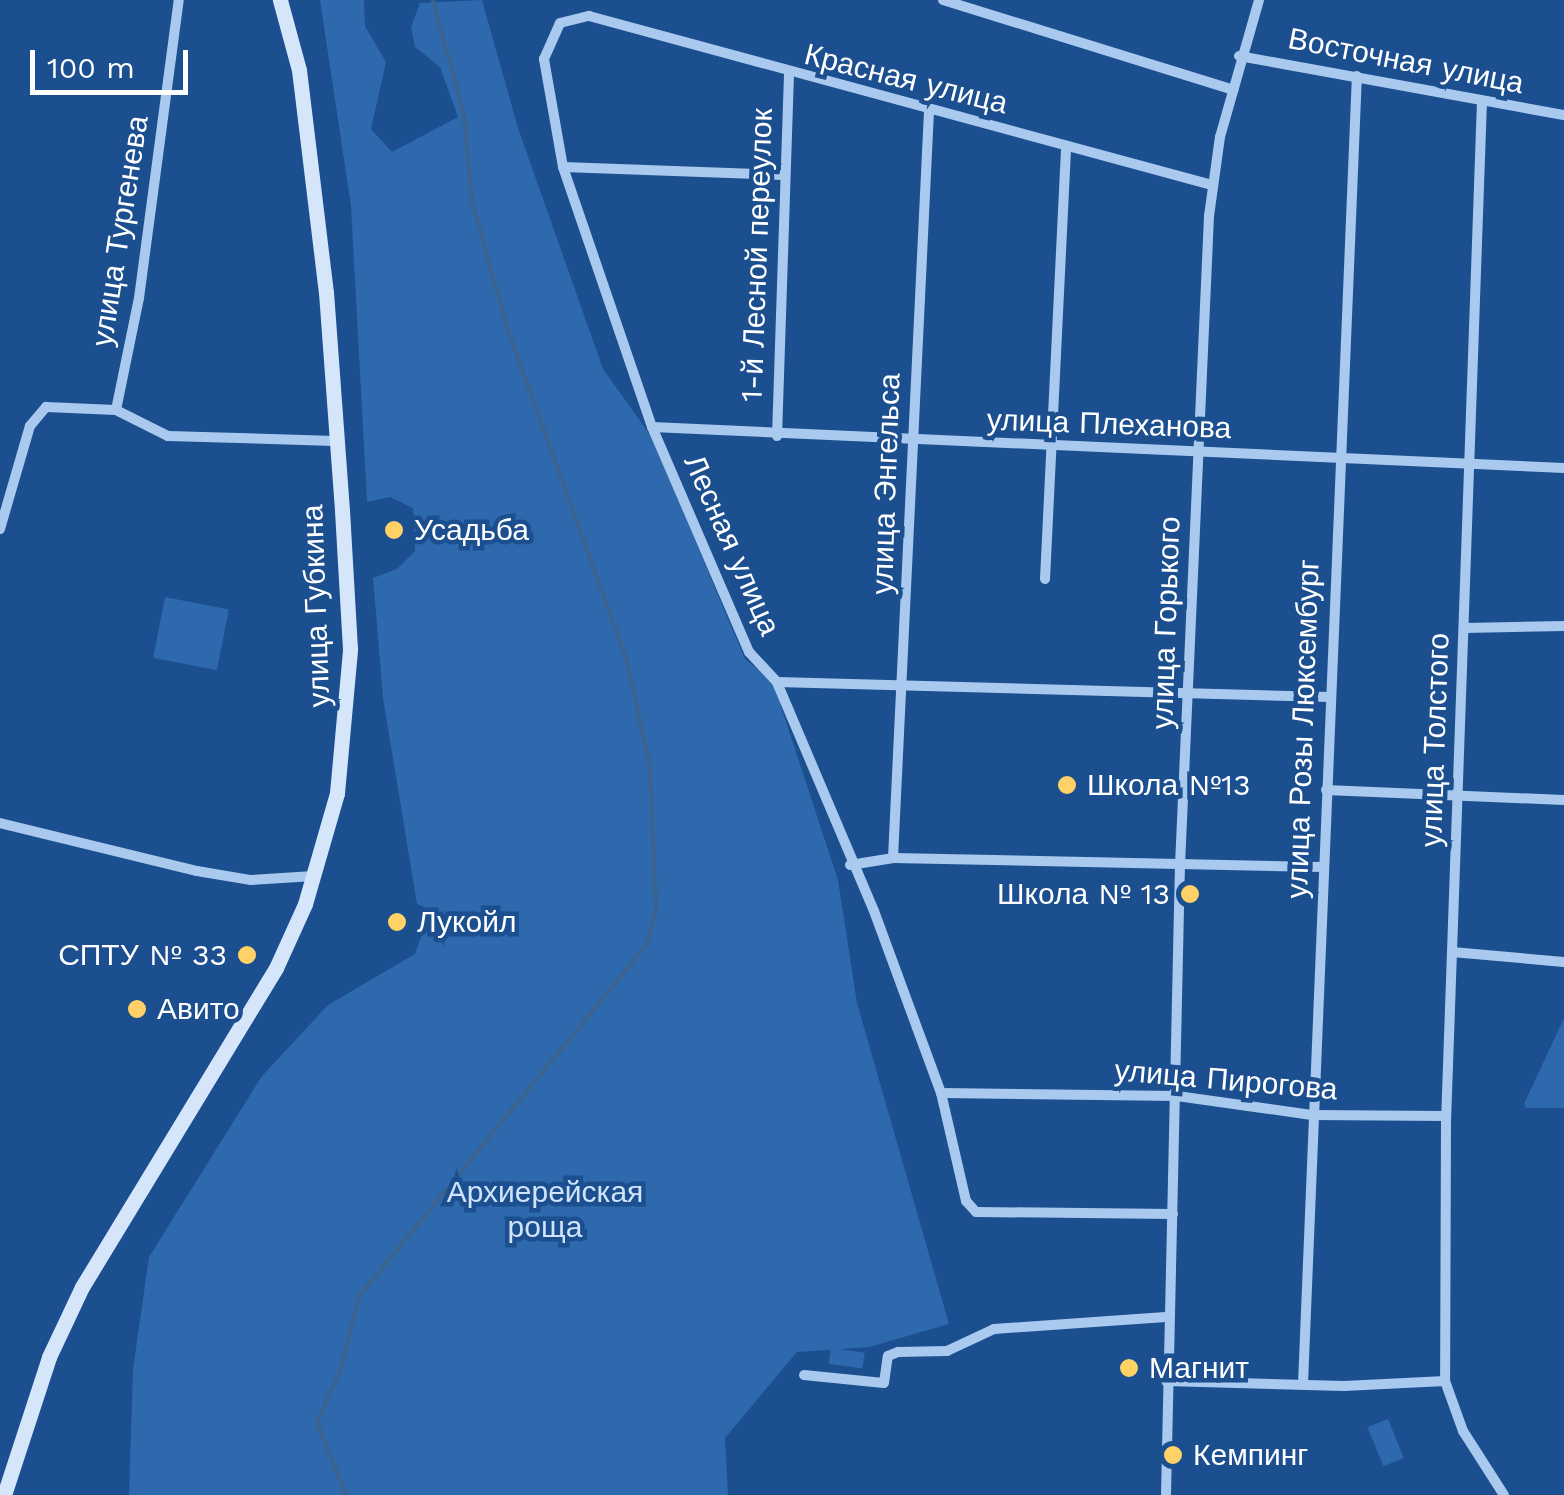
<!DOCTYPE html>
<html>
<head>
<meta charset="utf-8">
<style>
  body { margin:0 }
  #map { position:relative; width:1564px; height:1495px; overflow:hidden; background:#1b4f8f; font-family:"Work Sans",sans-serif }
  div>[style] { position:absolute }
  .green>* { inset:0; background:#2e69ad; transform-origin:0 0 }
  .stream>* { height:4px; margin:-2px; padding:0 2px; transform-origin:2px; border-radius:2px; background:#3c6290 }
  .street>* { height:10px; margin:-5px; padding:0 5px; transform-origin:5px; border-radius:5px; background:#a9c9ee }
  .secondary>* { height:15px; margin:-7.5px; padding:0 7.5px; transform-origin:7.5px; border-radius:7.5px; background:#d6e6fa }
  .dots>* { width:28px; height:28px; translate:-50% -50%; box-sizing:border-box; border:5px solid #1b4f8f; border-radius:50% }
  span { translate:-50% -50%; white-space:nowrap; text-align:center; line-height:1.15; -webkit-text-stroke:9px #1b4f8f; paint-order:stroke }
  .street-label { font-size:30px; color:#fff }
  .poi-label { font-size:30px; color:#fff }
  .left { translate:0 -50%; text-align:left }
  .right { translate:-100% -50%; text-align:right }
  .park-label { font-size:30px; color:#cfe3fa }
  .scale { position:absolute; left:30px; top:50px; width:158px; height:45px; box-sizing:border-box; border:5px solid #fff; border-top:0; padding-left:12px; font-size:30px; line-height:35px; white-space:nowrap; color:#fff; -webkit-text-stroke:8px #1b4f8f; paint-order:stroke }
</style>
</head>
<body>
<div id="map">
  <div class="green">
    <i style="clip-path:polygon(320px 0,364px 0,365px 26px,386px 62px,371px 129px,392px 152px,458px 117px,440px 67px,415px 47px,411px 27px,420px 3px,482px 0,518px 128px,603px 369px,651px 436px,745px 659px,773px 682px,838px 880px,857px 1003px,949px 1324px,869px 1347px,797px 1352px,725px 1438px,728px 1495px,129px 1495px,133px 1369px,149px 1257px,262px 1076px,328px 1005px,415px 954px,430px 910px,417px 904px,383px 698px,373px 578px,397px 569px,415px 551px,413px 508px,390px 497px,367px 502px,351px 206px)"></i>
    <i style="left:165px;top:597px;width:65px;height:62px;rotate:11deg"></i>
    <i style="clip-path:polygon(1564px 1018px,1564px 1108px,1526px 1108px,1524px 1104px)"></i>
    <i style="left:831px;top:1348px;width:34px;height:16px;rotate:8deg"></i>
    <i style="left:1388px;top:1419px;width:42px;height:22px;rotate:68deg"></i>
  </div>
  <div class="stream">
    <i style="left:346px;top:1495px;width:79px;rotate:-111.7deg"></i>
    <i style="left:317px;top:1422px;width:56px;rotate:-65.7deg"></i>
    <i style="left:340px;top:1371px;width:79px;rotate:-75.3deg"></i>
    <i style="left:360px;top:1295px;width:453px;rotate:-50.7deg"></i>
    <i style="left:647px;top:944px;width:35px;rotate:-75deg"></i>
    <i style="left:656px;top:910px;width:143px;rotate:-92.4deg"></i>
    <i style="left:650px;top:767px;width:108px;rotate:-102.2deg"></i>
    <i style="left:627px;top:661px;width:354px;rotate:-109.8deg"></i>
    <i style="left:507px;top:328px;width:132px;rotate:-105.4deg"></i>
    <i style="left:472px;top:201px;width:86px;rotate:-95.3deg"></i>
    <i style="left:464px;top:115px;width:119px;rotate:-105.1deg"></i>
  </div>
  <div class="street">
    <i style="left:943px;top:0;width:304px;rotate:17.2deg"></i>
    <i style="left:1239px;top:56px;width:330px;rotate:10.3deg"></i>
    <i style="left:1482px;top:101px;width:1023px;rotate:92.02deg"></i>
    <i style="left:1446px;top:1123px;width:258px;rotate:90.2deg"></i>
    <i style="left:1445px;top:1381px;width:53px;rotate:70.2deg"></i>
    <i style="left:1463px;top:1431px;width:76px;rotate:57.4deg"></i>
    <i style="left:563px;top:167px;width:220px;rotate:2.1deg"></i>
    <i style="left:116px;top:410px;width:114px;rotate:-78.4deg"></i>
    <i style="left:139px;top:298px;width:301px;rotate:-82.4deg"></i>
    <i style="left:652px;top:427px;width:913px;rotate:2.57deg"></i>
    <i style="left:777px;top:436px;width:361px;rotate:-88.1deg"></i>
    <i style="left:0;top:529px;width:107px;rotate:-73.8deg"></i>
    <i style="left:30px;top:426px;width:25px;rotate:-50deg"></i>
    <i style="left:46px;top:407px;width:70px;rotate:2.5deg"></i>
    <i style="left:116px;top:410px;width:58px;rotate:26.6deg"></i>
    <i style="left:168px;top:436px;width:167px;rotate:1.7deg"></i>
    <i style="left:1045px;top:579px;width:434px;rotate:-87.2deg"></i>
    <i style="left:1464px;top:628px;width:100px;rotate:-1.1deg"></i>
    <i style="left:777px;top:682px;width:552px;rotate:1.56deg"></i>
    <i style="left:1326px;top:790px;width:238px;rotate:2.4deg"></i>
    <i style="left:0;top:823px;width:203px;rotate:13.7deg"></i>
    <i style="left:197px;top:871px;width:55px;rotate:9.5deg"></i>
    <i style="left:251px;top:880px;width:63px;rotate:-3.6deg"></i>
    <i style="left:893px;top:858px;width:748px;rotate:-87.24deg"></i>
    <i style="left:850px;top:865px;width:44px;rotate:-9.2deg"></i>
    <i style="left:893px;top:858px;width:429px;rotate:1.2deg"></i>
    <i style="left:1452px;top:952px;width:112px;rotate:5.1deg"></i>
    <i style="left:941px;top:1093px;width:236px;rotate:0.7deg"></i>
    <i style="left:1177px;top:1096px;width:136px;rotate:8deg"></i>
    <i style="left:1312px;top:1115px;width:134px;rotate:0.4deg"></i>
    <i style="left:1173px;top:1214px;width:197px;rotate:-179.4deg"></i>
    <i style="left:976px;top:1212px;width:15px;rotate:-132deg"></i>
    <i style="left:966px;top:1201px;width:111px;rotate:-103deg"></i>
    <i style="left:941px;top:1093px;width:194px;rotate:-110.2deg"></i>
    <i style="left:874px;top:911px;width:249px;rotate:-113deg"></i>
    <i style="left:777px;top:682px;width:41px;rotate:-133deg"></i>
    <i style="left:749px;top:652px;width:245px;rotate:-113.3deg"></i>
    <i style="left:652px;top:427px;width:275px;rotate:-108.9deg"></i>
    <i style="left:563px;top:167px;width:110px;rotate:-100deg"></i>
    <i style="left:544px;top:59px;width:39px;rotate:-66deg"></i>
    <i style="left:560px;top:23px;width:30px;rotate:-14deg"></i>
    <i style="left:589px;top:16px;width:646px;rotate:15.18deg"></i>
    <i style="left:804px;top:1375px;width:80px;rotate:5.7deg"></i>
    <i style="left:884px;top:1383px;width:27px;rotate:-82deg"></i>
    <i style="left:888px;top:1356px;width:11px;rotate:-22deg"></i>
    <i style="left:898px;top:1352px;width:49px;rotate:-1.2deg"></i>
    <i style="left:947px;top:1351px;width:52px;rotate:-25.1deg"></i>
    <i style="left:994px;top:1329px;width:172px;rotate:-4deg"></i>
    <i style="left:1166px;top:1381px;width:178px;rotate:1.6deg"></i>
    <i style="left:1344px;top:1386px;width:101px;rotate:-2.8deg"></i>
    <i style="left:1303px;top:1384px;width:1309px;rotate:-87.64deg"></i>
    <i style="left:1166px;top:1495px;width:630px;rotate:-88.73deg"></i>
    <i style="left:1180px;top:865px;width:650px;rotate:-87.44deg"></i>
    <i style="left:1209px;top:216px;width:80px;rotate:-82.1deg"></i>
    <i style="left:1220px;top:137px;width:142px;rotate:-74.1deg"></i>
  </div>
  <div class="secondary">
    <i style="left:4px;top:1495px;width:145px;rotate:-71.9deg"></i>
    <i style="left:49px;top:1357px;width:77px;rotate:-64.8deg"></i>
    <i style="left:82px;top:1287px;width:373px;rotate:-58.7deg"></i>
    <i style="left:276px;top:968px;width:70px;rotate:-65.6deg"></i>
    <i style="left:305px;top:904px;width:116px;rotate:-73.9deg"></i>
    <i style="left:337px;top:793px;width:145px;rotate:-84.8deg"></i>
    <i style="left:350px;top:649px;width:139px;rotate:-93.3deg"></i>
    <i style="left:342px;top:510px;width:218px;rotate:-94.2deg"></i>
    <i style="left:326px;top:293px;width:225px;rotate:-96.9deg"></i>
    <i style="left:299px;top:70px;width:73px;rotate:-105.2deg"></i>
  </div>
  <div class="dots">
    <i style="left:394px;top:530px;background:#ffd166"></i>
    <i style="left:1067px;top:785px;background:#ffd166"></i>
    <i style="left:1190px;top:894px;background:#ffd166"></i>
    <i style="left:397px;top:922px;background:#ffd166"></i>
    <i style="left:247px;top:955px;background:#ffd166"></i>
    <i style="left:137px;top:1009px;background:#ffd166"></i>
    <i style="left:1129px;top:1368px;background:#ffd166"></i>
    <i style="left:1173px;top:1455px;background:#ffd166"></i>
  </div>
  <div class="street-label">
    <span style="left:1406px;top:61px;rotate:11deg">Восточная улица</span>
    <span style="left:906px;top:79px;rotate:14deg">Красная улица</span>
    <span style="left:120px;top:231px;rotate:-81deg">улица Тургенева</span>
    <span style="left:757px;top:255px;rotate:-88deg">1-й Лесной переулок</span>
    <span style="left:1109px;top:424px;rotate:2deg">улица Плеханова</span>
    <span style="left:886px;top:484px;rotate:-88deg">улица Энгельса</span>
    <span style="left:732px;top:545px;rotate:66deg">Лесная улица</span>
    <span style="left:316px;top:606px;rotate:-92deg">улица Губкина</span>
    <span style="left:1166px;top:623px;rotate:-88deg">улица Горького</span>
    <span style="left:1303px;top:729px;rotate:-88deg">улица Розы Люксембург</span>
    <span style="left:1435px;top:740px;rotate:-88deg">улица Толстого</span>
    <span style="left:1226px;top:1080px;rotate:5deg">улица Пирогова</span>
  </div>
  <div class="poi-label">
    <span class="left" style="left:414px;top:530px">Усадьба</span>
    <span class="left" style="left:1087px;top:785px">Школа №13</span>
    <span class="right" style="left:1170px;top:894px">Школа № 13</span>
    <span class="left" style="left:417px;top:922px">Лукойл</span>
    <span class="right" style="left:227px;top:955px">СПТУ № 33</span>
    <span class="left" style="left:157px;top:1009px">Авито</span>
    <span class="left" style="left:1149px;top:1368px">Магнит</span>
    <span class="left" style="left:1193px;top:1455px">Кемпинг</span>
  </div>
  <div class="park-label">
    <span style="left:545px;top:1209px">Архиерейская<br>роща</span>
  </div>
  <div class="scale">100 m</div>
</div>
</body>
</html>
